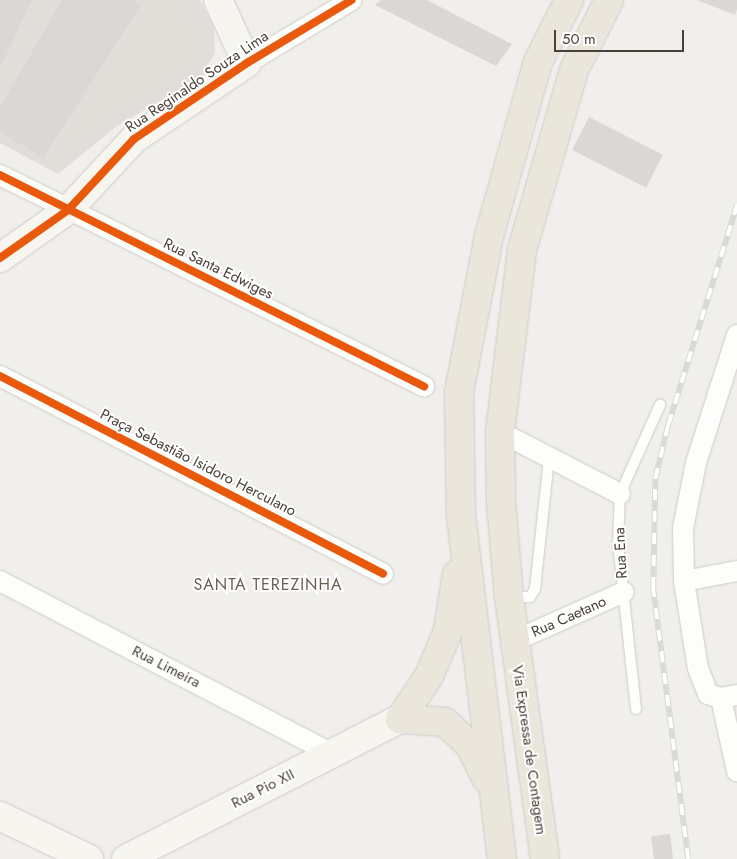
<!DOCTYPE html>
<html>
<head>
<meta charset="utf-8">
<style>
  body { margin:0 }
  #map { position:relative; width:737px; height:859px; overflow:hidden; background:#f1efeb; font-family:Jost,sans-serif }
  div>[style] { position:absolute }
  .industrial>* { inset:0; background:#e1deda }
  .building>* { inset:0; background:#dad8d4; transform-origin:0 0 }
  .roads { filter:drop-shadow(0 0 1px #cdcbc7) drop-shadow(0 0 1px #cdcbc7) }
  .lane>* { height:10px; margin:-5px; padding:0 5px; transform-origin:5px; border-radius:5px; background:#fdfdfc }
  .street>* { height:20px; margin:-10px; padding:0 10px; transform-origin:10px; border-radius:10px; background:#fdfdfc }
  .secondary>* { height:28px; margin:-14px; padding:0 14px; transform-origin:14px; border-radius:14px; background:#f6f5f0 }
  .highway>* { height:28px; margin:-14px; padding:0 14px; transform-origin:14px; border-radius:14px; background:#ebe6db }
  .rail>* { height:5.5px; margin-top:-2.75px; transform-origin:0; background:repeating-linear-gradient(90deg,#fff 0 11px,#d9d9d8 0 22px); box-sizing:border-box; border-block:1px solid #d9d9d8 }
  .cycleway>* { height:8px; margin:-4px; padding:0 4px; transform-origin:4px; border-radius:4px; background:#e8590c }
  span { translate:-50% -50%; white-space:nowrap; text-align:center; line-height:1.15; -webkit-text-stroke:4px #fff; paint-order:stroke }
  .street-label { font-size:15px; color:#474138 }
  .neighbourhood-label { font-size:16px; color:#695e50; letter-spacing:1px }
  .scale { position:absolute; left:554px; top:30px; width:130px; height:22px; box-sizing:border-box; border:2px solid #474138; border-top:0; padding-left:6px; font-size:15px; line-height:18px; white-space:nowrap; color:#474138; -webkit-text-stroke:4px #fff; paint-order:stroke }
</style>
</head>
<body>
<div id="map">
  <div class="industrial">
    <i style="clip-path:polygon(0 0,200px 0,214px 27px,215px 53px,201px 77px,117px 126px,58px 174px,0 143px)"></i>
  </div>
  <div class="building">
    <i style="clip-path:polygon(0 0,32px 0,0 68px)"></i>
    <i style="clip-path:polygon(62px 0,134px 0,141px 5px,43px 158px,0 132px,0 107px)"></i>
    <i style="clip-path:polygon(381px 0,427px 0,512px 44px,496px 66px,375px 5px)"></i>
    <i style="clip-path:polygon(697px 0,737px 0,737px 9px,735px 15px)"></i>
    <i style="left:589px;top:117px;width:83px;height:37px;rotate:27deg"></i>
    <i style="left:670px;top:834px;width:25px;height:19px;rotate:83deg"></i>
  </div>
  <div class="roads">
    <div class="lane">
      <i style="left:510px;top:597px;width:20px"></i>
      <i style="left:530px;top:597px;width:9px;rotate:-58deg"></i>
      <i style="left:535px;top:589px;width:133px;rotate:-83.9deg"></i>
      <i style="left:636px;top:709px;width:167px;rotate:-96.2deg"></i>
      <i style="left:618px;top:543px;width:49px;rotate:-87.7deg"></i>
      <i style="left:620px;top:494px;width:98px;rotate:-65.8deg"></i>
    </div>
    <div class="street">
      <i style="left:247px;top:63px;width:122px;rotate:-31deg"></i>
      <i style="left:0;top:175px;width:474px;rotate:26.5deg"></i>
      <i style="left:737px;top:335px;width:134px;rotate:107.8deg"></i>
      <i style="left:696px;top:463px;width:66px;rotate:101.3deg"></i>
      <i style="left:683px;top:528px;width:53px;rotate:88.9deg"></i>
      <i style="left:684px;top:581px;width:88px;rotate:80.9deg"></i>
      <i style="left:698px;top:668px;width:28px;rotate:69deg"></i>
      <i style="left:708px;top:694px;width:14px;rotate:17deg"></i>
      <i style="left:721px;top:698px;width:16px;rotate:-11deg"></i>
      <i style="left:0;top:376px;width:431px;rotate:27.3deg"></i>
      <i style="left:500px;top:432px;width:135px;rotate:27.3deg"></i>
      <i style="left:0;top:581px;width:374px;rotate:27.5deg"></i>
      <i style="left:684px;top:581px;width:54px;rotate:-10.7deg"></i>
      <i style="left:514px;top:641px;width:120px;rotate:-24deg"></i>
      <i style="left:721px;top:698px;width:75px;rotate:77.6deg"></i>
    </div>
    <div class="secondary">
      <i style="left:0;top:258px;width:83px;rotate:-35.2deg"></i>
      <i style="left:68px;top:210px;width:97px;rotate:-47.1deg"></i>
      <i style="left:134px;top:139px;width:136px;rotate:-33.9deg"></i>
      <i style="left:247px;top:63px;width:69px;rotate:-114.7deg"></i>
      <i style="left:0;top:816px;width:99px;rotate:25.8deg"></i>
      <i style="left:126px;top:859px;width:308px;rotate:-27.1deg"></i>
    </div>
    <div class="highway">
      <i style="left:457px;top:574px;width:58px;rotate:99deg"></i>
      <i style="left:448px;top:631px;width:49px;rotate:112.9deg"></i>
      <i style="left:429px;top:676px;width:52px;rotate:124deg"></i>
      <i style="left:400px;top:719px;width:45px;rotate:3.8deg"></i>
      <i style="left:445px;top:722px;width:34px;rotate:43deg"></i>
      <i style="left:470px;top:745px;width:37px;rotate:64deg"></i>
      <i style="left:502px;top:859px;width:344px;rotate:-96.8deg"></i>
      <i style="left:461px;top:517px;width:125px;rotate:-90.9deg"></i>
      <i style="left:459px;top:392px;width:159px;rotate:-79.1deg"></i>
      <i style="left:489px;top:236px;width:181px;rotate:-74.3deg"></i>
      <i style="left:538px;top:62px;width:69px;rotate:-63.4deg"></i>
      <i style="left:545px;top:859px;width:264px;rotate:-97.8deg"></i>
      <i style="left:509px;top:597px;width:95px;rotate:-94.8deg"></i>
      <i style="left:501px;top:502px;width:70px;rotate:-90.8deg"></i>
      <i style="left:500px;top:432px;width:183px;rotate:-83.1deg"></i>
      <i style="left:522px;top:250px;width:187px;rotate:-73.9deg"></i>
      <i style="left:574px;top:70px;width:78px;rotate:-63.4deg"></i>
    </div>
  </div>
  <div class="rail">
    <i style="left:688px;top:859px;width:273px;rotate:-97.4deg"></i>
    <i style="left:653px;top:588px;width:109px;rotate:-88.9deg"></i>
    <i style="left:655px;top:479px;width:56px;rotate:-76.5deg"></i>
    <i style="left:668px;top:425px;width:231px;rotate:-72.6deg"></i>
  </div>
  <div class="cycleway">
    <i style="left:0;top:175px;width:474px;rotate:26.5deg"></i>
    <i style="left:0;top:258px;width:83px;rotate:-35.2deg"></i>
    <i style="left:68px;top:210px;width:97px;rotate:-47.1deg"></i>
    <i style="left:134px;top:139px;width:136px;rotate:-33.9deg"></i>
    <i style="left:247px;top:63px;width:122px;rotate:-31deg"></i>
    <i style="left:0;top:376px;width:431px;rotate:27.3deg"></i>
  </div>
  <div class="street-label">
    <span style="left:197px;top:82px;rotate:-34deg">Rua Reginaldo Souza Lima</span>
    <span style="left:218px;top:269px;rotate:26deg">Rua Santa Edwiges</span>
    <span style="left:198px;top:463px;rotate:27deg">Praça Sebastião Isidoro Herculano</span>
    <span style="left:621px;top:553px;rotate:-93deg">Rua Ena</span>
    <span style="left:569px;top:617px;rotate:-24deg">Rua Caetano</span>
    <span style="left:166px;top:667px;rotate:27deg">Rua Limeira</span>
    <span style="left:529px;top:750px;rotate:82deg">Via Expressa de Contagem</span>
    <span style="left:263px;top:789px;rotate:-27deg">Rua Pio XII</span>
  </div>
  <div class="neighbourhood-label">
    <span style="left:268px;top:585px">SANTA TEREZINHA</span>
  </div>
  <div class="scale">50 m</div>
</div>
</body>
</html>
